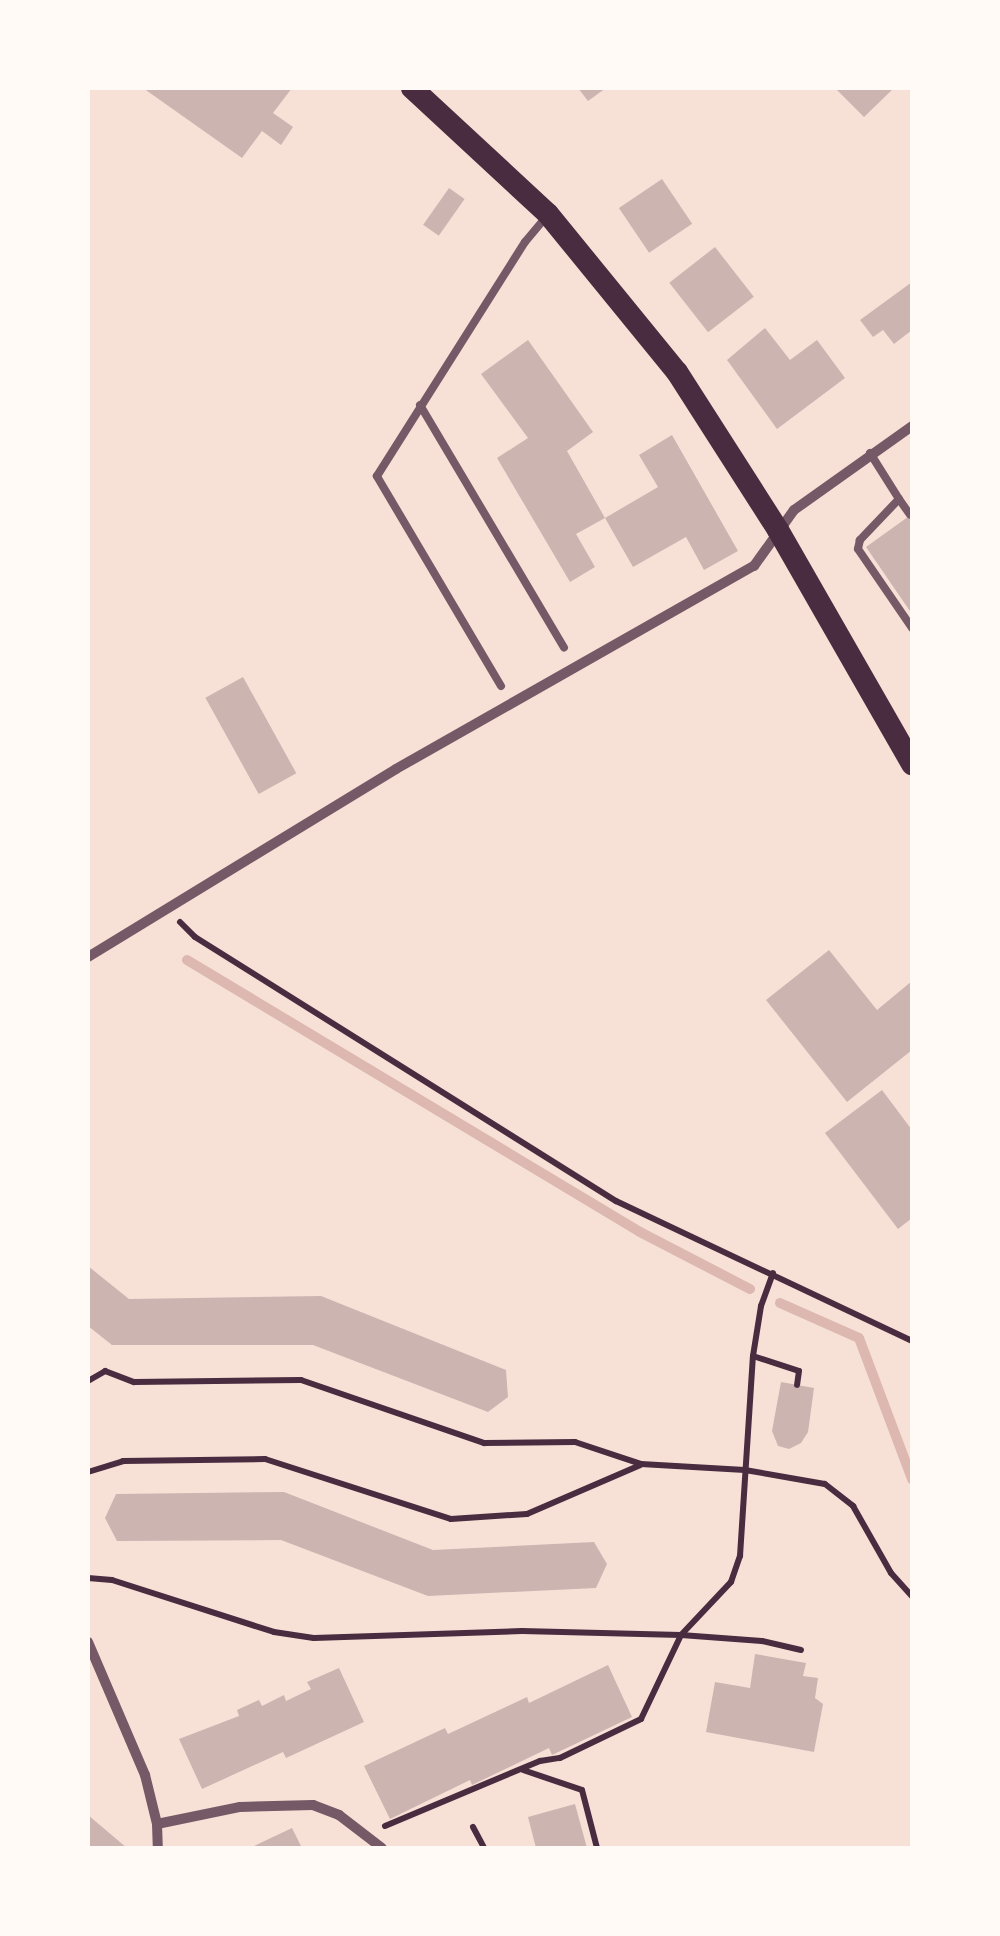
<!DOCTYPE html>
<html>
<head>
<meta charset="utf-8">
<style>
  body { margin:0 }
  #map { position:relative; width:1000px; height:1936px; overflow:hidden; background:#f7e1d7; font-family:"Noto Sans",sans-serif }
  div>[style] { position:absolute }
  .stream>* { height:10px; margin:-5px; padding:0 5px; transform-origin:5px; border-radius:5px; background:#dcb8b0 }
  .building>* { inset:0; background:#ccb4b1; transform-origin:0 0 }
  .path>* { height:6px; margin:-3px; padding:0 3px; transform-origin:3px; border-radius:3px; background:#4a2c40 }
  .service>* { height:8px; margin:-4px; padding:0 4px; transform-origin:4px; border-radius:4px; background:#755966 }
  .minor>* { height:10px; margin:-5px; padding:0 5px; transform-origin:5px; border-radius:5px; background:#755966 }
  .primary>* { height:22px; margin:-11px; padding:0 11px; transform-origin:11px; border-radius:11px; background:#4a2c40 }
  span { translate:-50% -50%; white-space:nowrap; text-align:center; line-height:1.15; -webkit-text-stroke:10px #fffaf5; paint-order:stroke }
  .frame { position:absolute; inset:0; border:90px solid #fffaf5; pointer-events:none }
</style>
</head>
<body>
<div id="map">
  <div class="stream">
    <i style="left:187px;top:960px;width:528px;rotate:30.98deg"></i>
    <i style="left:640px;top:1232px;width:124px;rotate:27.4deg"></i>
    <i style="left:780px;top:1303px;width:86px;rotate:23.9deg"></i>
    <i style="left:859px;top:1338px;width:151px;rotate:69.4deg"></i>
  </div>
  <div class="building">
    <i style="clip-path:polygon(143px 88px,292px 88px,273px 113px,293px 127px,281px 145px,262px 131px,242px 158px)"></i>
    <i style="clip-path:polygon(578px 88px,606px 88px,588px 101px)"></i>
    <i style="clip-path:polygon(835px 88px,894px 88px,864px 117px)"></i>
    <i style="left:662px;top:179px;width:54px;height:52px;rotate:56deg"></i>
    <i style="left:449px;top:188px;width:19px;height:45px;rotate:35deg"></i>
    <i style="left:715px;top:247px;width:63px;height:58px;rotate:52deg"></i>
    <i style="clip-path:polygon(912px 282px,912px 330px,894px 344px,883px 330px,873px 337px,860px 320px)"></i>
    <i style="clip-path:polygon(765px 328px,790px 360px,817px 340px,845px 378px,777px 429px,727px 360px)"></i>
    <i style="clip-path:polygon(528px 340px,593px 432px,567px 451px,605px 518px,658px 487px,639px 455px,672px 435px,738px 551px,704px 570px,686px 537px,633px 567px,605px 518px,576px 534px,595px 567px,570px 582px,497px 458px,528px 438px,481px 374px)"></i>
    <i style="clip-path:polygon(912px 514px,912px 614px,866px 547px)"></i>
    <i style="left:243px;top:677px;width:110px;height:43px;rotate:61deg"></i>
    <i style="clip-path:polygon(829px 950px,877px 1010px,912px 981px,912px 1050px,847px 1102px,766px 1000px)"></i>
    <i style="clip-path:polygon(882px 1090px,912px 1130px,912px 1218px,898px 1229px,825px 1133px)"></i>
    <i style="clip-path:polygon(88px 1266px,129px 1299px,321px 1296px,506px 1370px,508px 1397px,488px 1412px,313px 1345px,112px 1345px,88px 1326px)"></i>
    <i style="clip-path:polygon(781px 1382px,814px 1388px,808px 1432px,801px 1443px,789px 1449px,778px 1446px,772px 1431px)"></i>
    <i style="clip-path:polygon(284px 1492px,433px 1550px,594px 1542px,607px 1564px,596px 1588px,428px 1596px,281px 1540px,117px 1541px,105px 1518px,116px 1494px)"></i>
    <i style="clip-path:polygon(755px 1654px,806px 1663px,803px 1676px,818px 1678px,815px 1698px,823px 1704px,814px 1752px,706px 1732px,715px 1682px,750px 1688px)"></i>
    <i style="clip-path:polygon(608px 1665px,632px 1717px,552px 1755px,549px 1748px,472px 1785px,470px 1780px,390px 1819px,364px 1766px,445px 1728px,448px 1734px,527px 1697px,529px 1703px)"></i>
    <i style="clip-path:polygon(339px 1668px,364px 1722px,286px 1758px,283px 1752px,202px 1789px,179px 1739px,239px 1716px,237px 1710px,259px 1700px,262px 1706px,284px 1695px,286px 1701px,311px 1689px,307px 1682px)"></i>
    <i style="clip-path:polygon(575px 1804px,587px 1848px,536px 1848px,528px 1817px)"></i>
    <i style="clip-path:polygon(88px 1815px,127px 1848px,88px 1848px)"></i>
    <i style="clip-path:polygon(292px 1828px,302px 1848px,250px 1848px)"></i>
  </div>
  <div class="path">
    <i style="left:180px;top:922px;width:21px;rotate:45deg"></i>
    <i style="left:195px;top:937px;width:497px;rotate:32.1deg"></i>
    <i style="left:616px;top:1201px;width:327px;rotate:25.3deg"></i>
    <i style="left:753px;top:1356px;width:48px;rotate:18.1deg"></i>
    <i style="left:799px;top:1371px;width:14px;rotate:98deg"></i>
    <i style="left:88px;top:1381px;width:20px;rotate:-30deg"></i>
    <i style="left:105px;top:1371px;width:31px;rotate:21deg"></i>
    <i style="left:134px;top:1382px;width:167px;rotate:-0.7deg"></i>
    <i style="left:301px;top:1380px;width:194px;rotate:19deg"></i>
    <i style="left:484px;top:1443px;width:91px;rotate:-0.6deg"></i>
    <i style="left:575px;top:1442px;width:70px;rotate:18.4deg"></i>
    <i style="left:641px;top:1464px;width:104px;rotate:3.3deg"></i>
    <i style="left:745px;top:1470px;width:81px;rotate:9.9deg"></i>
    <i style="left:825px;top:1484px;width:36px;rotate:38deg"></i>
    <i style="left:853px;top:1506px;width:77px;rotate:60.4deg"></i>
    <i style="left:891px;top:1573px;width:31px;rotate:48deg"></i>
    <i style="left:88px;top:1472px;width:37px;rotate:-17deg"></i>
    <i style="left:123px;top:1461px;width:142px;rotate:-0.8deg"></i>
    <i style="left:265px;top:1459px;width:195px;rotate:17.9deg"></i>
    <i style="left:451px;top:1519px;width:76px;rotate:-3.8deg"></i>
    <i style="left:527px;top:1514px;width:123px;rotate:-23.4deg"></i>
    <i style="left:88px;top:1578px;width:24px;rotate:5deg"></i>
    <i style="left:112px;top:1580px;width:170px;rotate:17.8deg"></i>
    <i style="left:274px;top:1632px;width:40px;rotate:8.5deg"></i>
    <i style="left:314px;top:1638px;width:208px;rotate:-1.9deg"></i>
    <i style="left:522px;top:1631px;width:159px;rotate:1.4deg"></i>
    <i style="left:681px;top:1635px;width:81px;rotate:4.2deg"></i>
    <i style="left:762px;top:1641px;width:40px;rotate:13deg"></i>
    <i style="left:523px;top:1770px;width:62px;rotate:18.7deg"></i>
    <i style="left:582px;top:1790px;width:60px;rotate:75.5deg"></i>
    <i style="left:385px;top:1826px;width:168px;rotate:-22.8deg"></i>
    <i style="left:540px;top:1761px;width:20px;rotate:-9deg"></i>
    <i style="left:560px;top:1758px;width:90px;rotate:-25.7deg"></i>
    <i style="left:641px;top:1719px;width:93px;rotate:-64.5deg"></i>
    <i style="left:681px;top:1635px;width:73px;rotate:-46.7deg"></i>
    <i style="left:731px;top:1582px;width:28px;rotate:-71deg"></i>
    <i style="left:740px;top:1556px;width:200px;rotate:-86.3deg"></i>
    <i style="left:753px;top:1356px;width:51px;rotate:-80.9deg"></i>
    <i style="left:761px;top:1306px;width:35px;rotate:-70deg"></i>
    <i style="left:473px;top:1827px;width:24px;rotate:62deg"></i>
  </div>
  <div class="service">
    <i style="left:420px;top:405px;width:282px;rotate:59.3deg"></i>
    <i style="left:870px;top:453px;width:54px;rotate:57.8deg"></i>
    <i style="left:899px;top:499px;width:57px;rotate:133.6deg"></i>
    <i style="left:860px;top:540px;width:9px;rotate:103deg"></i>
    <i style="left:858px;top:549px;width:96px;rotate:55.6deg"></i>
    <i style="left:899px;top:499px;width:19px;rotate:55deg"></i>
    <i style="left:501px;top:686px;width:244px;rotate:-120.6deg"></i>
    <i style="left:377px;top:476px;width:277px;rotate:-57.7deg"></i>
    <i style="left:525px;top:242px;width:33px;rotate:-50deg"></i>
  </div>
  <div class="minor">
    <i style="left:88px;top:957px;width:361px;rotate:-31.4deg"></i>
    <i style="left:396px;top:769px;width:412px;rotate:-29.6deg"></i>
    <i style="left:754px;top:566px;width:69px;rotate:-54.5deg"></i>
    <i style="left:794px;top:510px;width:145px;rotate:-35.4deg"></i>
    <i style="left:88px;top:1642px;width:145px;rotate:66.8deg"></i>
    <i style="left:145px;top:1775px;width:50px;rotate:76.2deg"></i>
    <i style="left:157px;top:1824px;width:24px;rotate:88deg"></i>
    <i style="left:157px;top:1824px;width:85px;rotate:-11.6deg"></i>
    <i style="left:240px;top:1807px;width:73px;rotate:-1.6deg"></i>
    <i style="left:313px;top:1805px;width:28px;rotate:21deg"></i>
    <i style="left:339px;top:1815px;width:54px;rotate:37.5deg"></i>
  </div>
  <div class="primary">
    <i style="left:412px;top:88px;width:185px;rotate:42.8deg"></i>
    <i style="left:548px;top:214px;width:204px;rotate:50.8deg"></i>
    <i style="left:677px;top:372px;width:188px;rotate:57.4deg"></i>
    <i style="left:778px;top:530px;width:270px;rotate:60.2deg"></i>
  </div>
  <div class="frame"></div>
</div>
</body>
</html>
